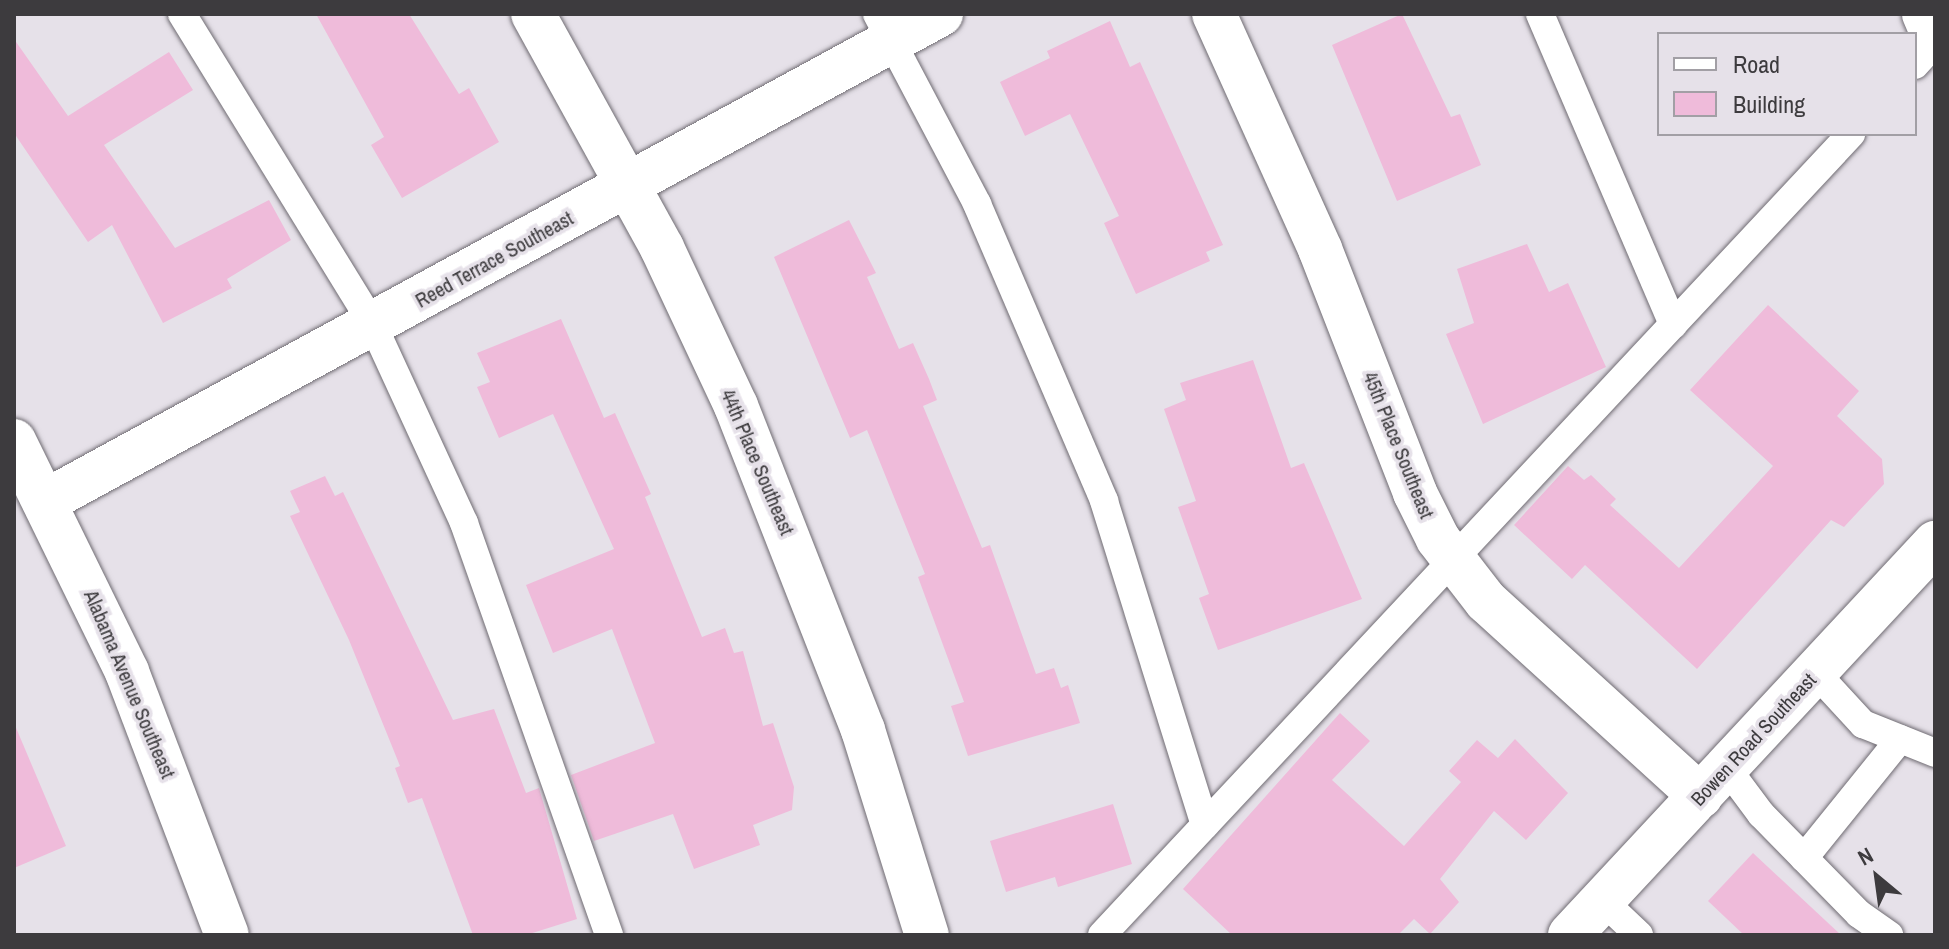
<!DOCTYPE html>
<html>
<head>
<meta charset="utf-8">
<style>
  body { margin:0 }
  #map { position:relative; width:1949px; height:949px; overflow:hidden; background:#e6e1e9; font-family:"Archivo Narrow",sans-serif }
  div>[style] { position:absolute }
  .building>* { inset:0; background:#efbbda }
  .roads { filter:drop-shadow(0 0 2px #6f6b72) drop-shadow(0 0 2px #6f6b72) }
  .lane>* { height:28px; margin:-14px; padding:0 14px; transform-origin:14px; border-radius:14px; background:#fff }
  .street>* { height:44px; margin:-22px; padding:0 22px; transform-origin:22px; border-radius:22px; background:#fff }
  .secondary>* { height:44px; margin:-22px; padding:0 22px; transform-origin:22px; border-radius:22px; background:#fff }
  span { translate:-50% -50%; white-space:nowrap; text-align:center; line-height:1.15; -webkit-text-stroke:7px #e6e1e9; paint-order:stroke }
  .street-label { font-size:20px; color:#3d3b3e }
  .frame { position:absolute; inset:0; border:16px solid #3d3b3e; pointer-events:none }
  .legend { position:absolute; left:1657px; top:32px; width:260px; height:104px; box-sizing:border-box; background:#e6e1e9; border:2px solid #a29fa5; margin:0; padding:10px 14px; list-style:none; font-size:24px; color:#3d3b3e }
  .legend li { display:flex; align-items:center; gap:16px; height:40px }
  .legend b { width:40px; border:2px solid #a29fa5 }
  .north { position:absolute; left:1837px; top:837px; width:80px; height:80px; -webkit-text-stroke:6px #e6e1e9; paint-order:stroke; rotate:331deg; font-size:22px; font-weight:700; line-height:32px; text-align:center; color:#3d3b3e }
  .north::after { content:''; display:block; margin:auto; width:28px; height:36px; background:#3d3b3e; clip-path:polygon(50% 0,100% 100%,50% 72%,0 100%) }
</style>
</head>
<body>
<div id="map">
  <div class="building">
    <i style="clip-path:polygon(316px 14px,409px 14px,459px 94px,469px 88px,499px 142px,402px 198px,371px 145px,384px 137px)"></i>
    <i style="clip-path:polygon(1402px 14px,1451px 117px,1460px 114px,1481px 165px,1397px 201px,1332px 45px)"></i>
    <i style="clip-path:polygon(1110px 21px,1130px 67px,1140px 62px,1223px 245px,1206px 252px,1210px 261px,1136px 294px,1104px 223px,1119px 216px,1070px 114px,1025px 136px,1000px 82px,1050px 58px,1047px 51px)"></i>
    <i style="clip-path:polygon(14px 39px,68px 116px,169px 52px,193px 90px,104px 145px,175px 248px,269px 200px,291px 240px,227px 279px,232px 288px,163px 323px,112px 225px,88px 242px,14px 133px)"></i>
    <i style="clip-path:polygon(849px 220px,876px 273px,867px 277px,899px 349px,913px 343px,929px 379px,937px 400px,923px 406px,982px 548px,990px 545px,1036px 674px,1054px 668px,1061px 688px,1068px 685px,1080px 723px,968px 756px,951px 706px,964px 702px,918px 577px,925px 574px,867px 430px,850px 438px,774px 257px)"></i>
    <i style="clip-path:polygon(1527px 244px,1549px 292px,1568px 283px,1606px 367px,1483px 424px,1446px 334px,1474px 323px,1457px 269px)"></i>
    <i style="clip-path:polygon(1768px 305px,1859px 391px,1837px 416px,1882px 459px,1884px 484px,1844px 527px,1831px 520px,1697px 669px,1585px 565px,1572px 579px,1514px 525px,1568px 466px,1584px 480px,1591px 475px,1616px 499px,1610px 505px,1679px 568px,1773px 466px,1690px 390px)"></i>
    <i style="clip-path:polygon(561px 319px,604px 418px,615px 413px,651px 494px,645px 497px,702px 637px,725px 628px,734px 653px,743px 651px,763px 726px,773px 723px,794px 787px,792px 810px,753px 825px,760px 845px,694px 869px,673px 814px,594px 841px,571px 775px,655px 743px,612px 629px,553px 653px,526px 585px,614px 549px,553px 414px,499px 438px,477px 387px,490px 382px,477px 353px)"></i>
    <i style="clip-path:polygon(1253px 360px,1291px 468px,1304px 463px,1362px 599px,1218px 650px,1199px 598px,1209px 594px,1178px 507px,1196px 501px,1164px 409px,1186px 400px,1180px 383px)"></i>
    <i style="clip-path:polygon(325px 476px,335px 496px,343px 492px,453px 720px,494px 709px,526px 793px,539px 788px,577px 919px,526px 935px,473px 935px,422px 798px,408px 803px,395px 768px,400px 766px,349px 640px,290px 516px,300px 512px,290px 491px)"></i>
    <i style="clip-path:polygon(1340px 713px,1370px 741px,1332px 780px,1404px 846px,1461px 782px,1449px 771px,1477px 740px,1498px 758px,1515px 739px,1568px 793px,1526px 840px,1494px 811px,1440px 879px,1459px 902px,1430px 934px,1414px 919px,1398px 935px,1232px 935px,1183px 889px)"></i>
    <i style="clip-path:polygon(14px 723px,66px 846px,14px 868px)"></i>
    <i style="clip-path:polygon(1113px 804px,1132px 864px,1058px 887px,1055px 877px,1006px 892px,990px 841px)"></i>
    <i style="clip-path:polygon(1753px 853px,1841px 935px,1744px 935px,1708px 901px)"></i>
  </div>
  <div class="roads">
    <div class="lane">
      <i style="left:182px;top:14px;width:365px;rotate:58.4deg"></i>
      <i style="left:373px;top:325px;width:218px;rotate:65.3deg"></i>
      <i style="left:464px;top:523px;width:437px;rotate:70.6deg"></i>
      <i style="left:877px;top:14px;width:215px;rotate:62.2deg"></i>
      <i style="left:977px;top:204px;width:323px;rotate:66.8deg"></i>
      <i style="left:1104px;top:501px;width:339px;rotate:72.7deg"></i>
      <i style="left:1540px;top:14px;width:338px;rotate:66.8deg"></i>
      <i style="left:1915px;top:65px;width:30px;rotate:-48deg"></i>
      <i style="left:1815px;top:672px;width:71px;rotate:47.3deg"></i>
      <i style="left:1863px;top:724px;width:78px;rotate:21.9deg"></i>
      <i style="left:1726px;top:767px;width:59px;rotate:53.3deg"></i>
      <i style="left:1761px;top:814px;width:140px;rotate:45.6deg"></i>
      <i style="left:1859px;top:914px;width:37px;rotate:35deg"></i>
      <i style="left:1804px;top:858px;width:153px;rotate:-51.1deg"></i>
      <i style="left:1602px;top:900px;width:51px;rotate:43.4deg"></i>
      <i style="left:1102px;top:935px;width:1097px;rotate:-46.92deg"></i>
    </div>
    <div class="street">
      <i style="left:533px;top:14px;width:267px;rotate:61.1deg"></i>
      <i style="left:662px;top:248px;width:174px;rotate:64.9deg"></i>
      <i style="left:736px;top:406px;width:348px;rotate:68.6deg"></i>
      <i style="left:863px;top:730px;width:215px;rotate:72.7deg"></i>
      <i style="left:1214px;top:14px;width:258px;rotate:65.7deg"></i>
      <i style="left:1320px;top:249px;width:262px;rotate:68.7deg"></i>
      <i style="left:1415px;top:493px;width:51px;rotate:63.4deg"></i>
      <i style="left:1438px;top:539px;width:78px;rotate:52.3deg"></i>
      <i style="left:1486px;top:601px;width:290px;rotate:42.3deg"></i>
      <i style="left:1924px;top:14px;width:28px;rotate:67deg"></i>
      <i style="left:46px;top:501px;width:1019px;rotate:-28.55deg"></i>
    </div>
    <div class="secondary">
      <i style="left:14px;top:441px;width:257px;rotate:63.9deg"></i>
      <i style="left:127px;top:672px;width:281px;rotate:69.2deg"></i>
      <i style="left:1570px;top:935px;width:536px;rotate:-47.04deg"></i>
    </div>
  </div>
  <div class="street-label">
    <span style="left:494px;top:259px;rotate:-29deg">Reed Terrace Southeast</span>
    <span style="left:1399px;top:445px;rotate:68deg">45th Place Southeast</span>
    <span style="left:758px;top:462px;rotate:67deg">44th Place Southeast</span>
    <span style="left:130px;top:684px;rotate:67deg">Alabama Avenue Southeast</span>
    <span style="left:1753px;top:739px;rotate:-47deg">Bowen Road Southeast</span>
  </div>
  <div class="frame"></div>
  <ul class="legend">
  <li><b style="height:10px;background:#fff"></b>Road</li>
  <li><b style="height:22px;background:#efbbda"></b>Building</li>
  </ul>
  <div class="north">N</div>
</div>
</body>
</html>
